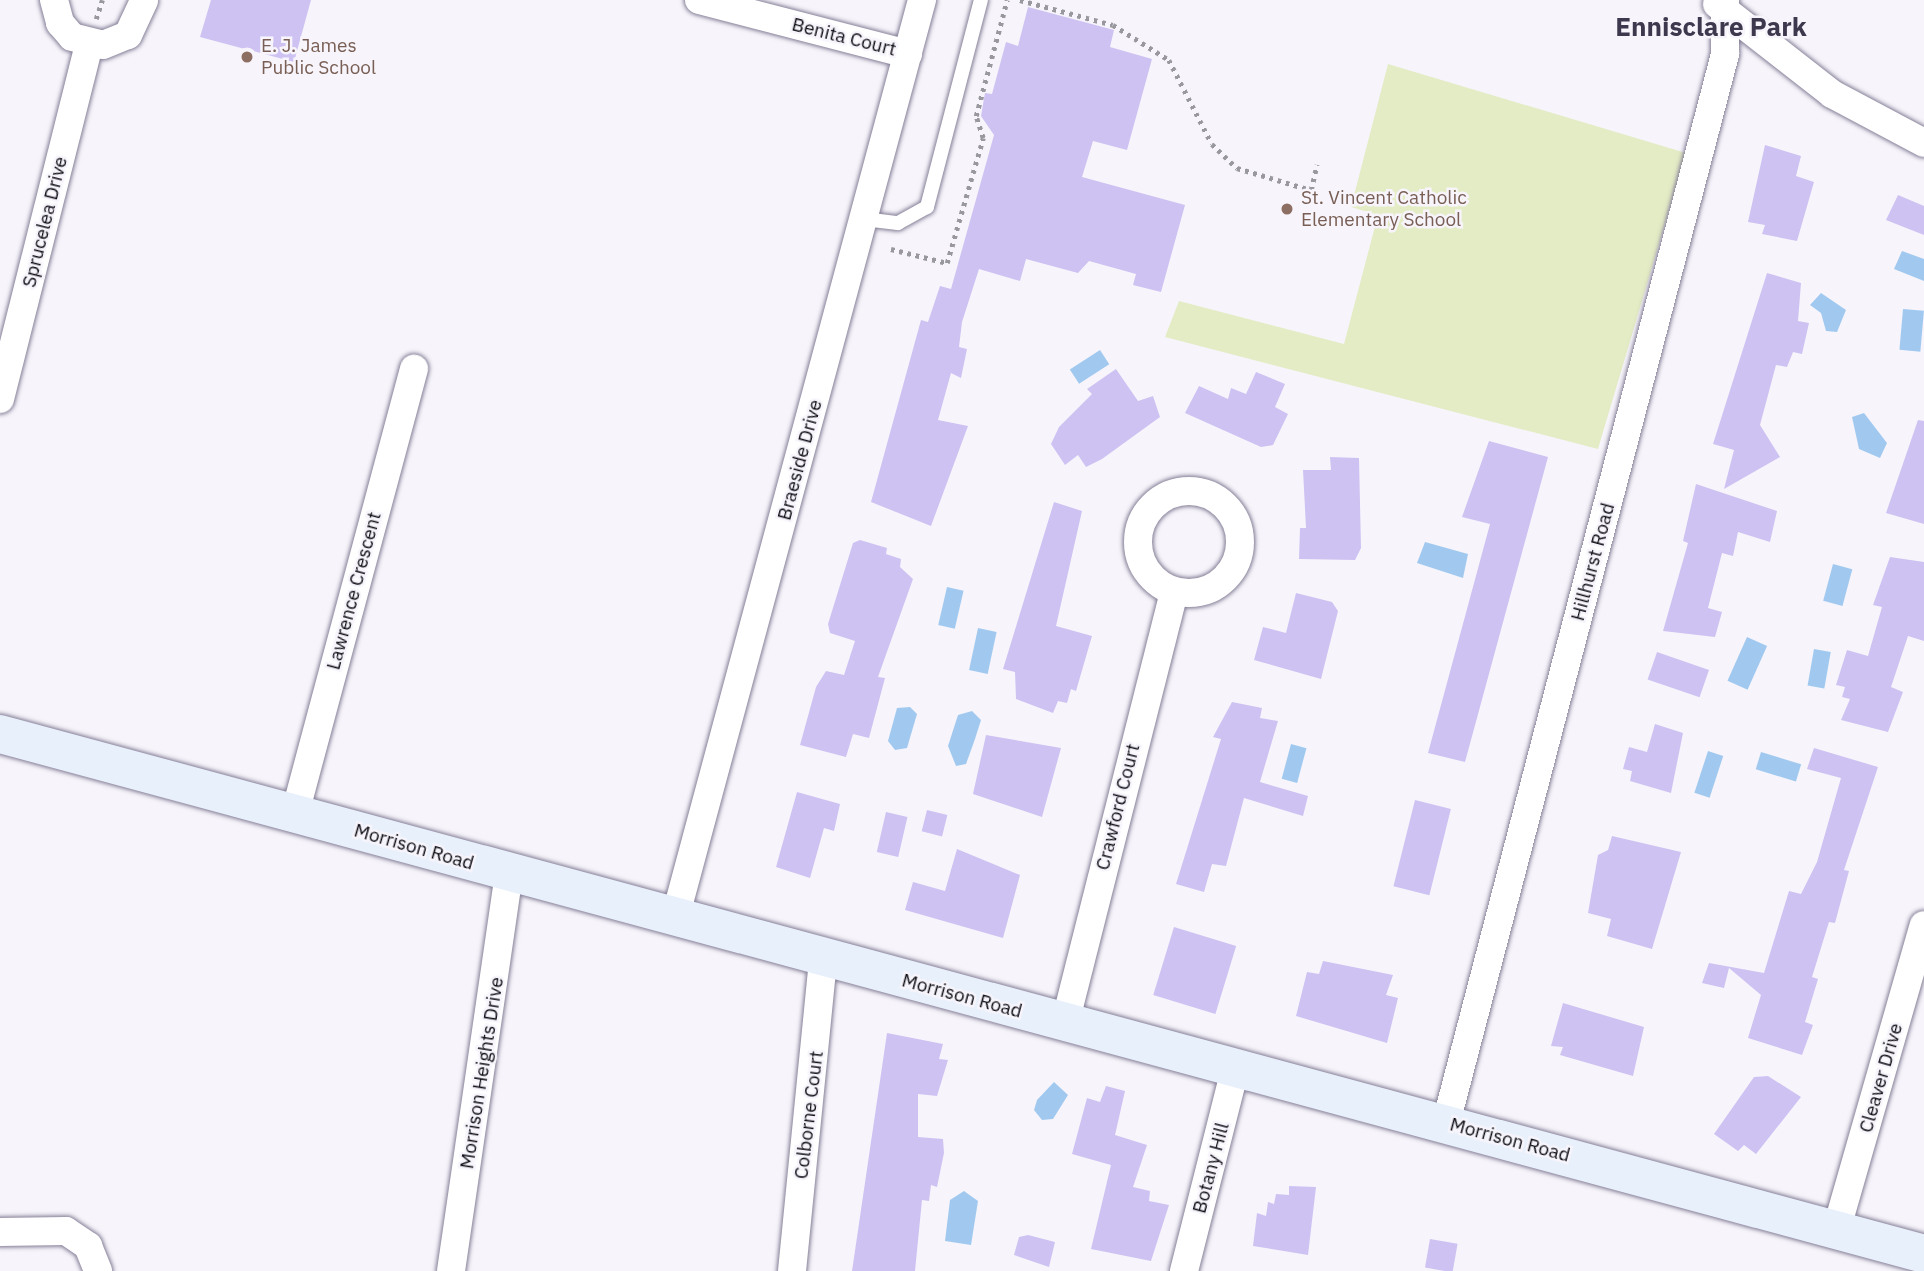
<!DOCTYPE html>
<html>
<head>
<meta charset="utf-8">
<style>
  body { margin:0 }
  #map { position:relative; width:1924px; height:1271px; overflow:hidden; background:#f7f5fb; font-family:"IBM Plex Sans",sans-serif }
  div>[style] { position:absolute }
  .green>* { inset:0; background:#e3ecc5 }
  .water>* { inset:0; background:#a1c9f0; transform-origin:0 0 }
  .building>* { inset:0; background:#cec2f3; transform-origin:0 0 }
  .path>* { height:4.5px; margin-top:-2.25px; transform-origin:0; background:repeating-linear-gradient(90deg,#9a989f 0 3.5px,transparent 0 8.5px) }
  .roads { filter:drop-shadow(0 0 2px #857f97) drop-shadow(0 0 2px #857f97) }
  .lane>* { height:14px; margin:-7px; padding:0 7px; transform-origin:7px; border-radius:7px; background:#fff }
  .street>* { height:28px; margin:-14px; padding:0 14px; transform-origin:14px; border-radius:14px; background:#fff }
  .street>.ring { margin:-14px; padding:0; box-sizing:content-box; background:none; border:28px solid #fff; border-radius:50% }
  .secondary>* { height:38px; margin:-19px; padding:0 19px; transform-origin:19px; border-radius:19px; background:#e8f0fc }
  .dots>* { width:19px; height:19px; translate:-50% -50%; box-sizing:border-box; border:4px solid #f7f5fb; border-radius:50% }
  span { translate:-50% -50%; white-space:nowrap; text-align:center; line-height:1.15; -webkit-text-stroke:5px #f7f5fb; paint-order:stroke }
  .street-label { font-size:19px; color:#0f0d16 }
  .education-label { font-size:19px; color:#785e54 }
  .left { translate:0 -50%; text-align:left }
  .district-label { font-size:26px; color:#3d384d; font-weight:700 }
</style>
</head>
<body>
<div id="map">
  <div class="green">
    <i style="clip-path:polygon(1388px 64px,1686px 153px,1598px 449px,1165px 337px,1179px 301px,1344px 344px,1378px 215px,1351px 207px)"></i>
  </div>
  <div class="water">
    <i style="clip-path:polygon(1902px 251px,1924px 259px,1924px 281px,1894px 269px)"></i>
    <i style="clip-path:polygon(1821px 293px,1846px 310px,1837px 332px,1826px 331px,1821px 313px,1810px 305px)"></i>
    <i style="left:1903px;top:309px;width:21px;height:41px;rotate:5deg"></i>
    <i style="left:1100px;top:350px;width:17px;height:36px;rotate:57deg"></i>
    <i style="clip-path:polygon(1864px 413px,1887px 443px,1880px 458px,1859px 449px,1852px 417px)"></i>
    <i style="clip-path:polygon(1425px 542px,1468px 554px,1463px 578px,1417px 563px)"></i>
    <i style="left:1833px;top:564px;width:20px;height:38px;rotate:15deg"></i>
    <i style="left:947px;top:587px;width:17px;height:39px;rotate:13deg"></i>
    <i style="left:978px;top:628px;width:19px;height:43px;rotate:12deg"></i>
    <i style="left:1747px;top:637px;width:22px;height:48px;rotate:24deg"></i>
    <i style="left:1814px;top:649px;width:17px;height:37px;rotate:10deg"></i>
    <i style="clip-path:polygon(910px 707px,917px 714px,907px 748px,895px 750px,888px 741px,897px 708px)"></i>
    <i style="clip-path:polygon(972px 711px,981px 720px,975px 739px,966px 764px,956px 766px,948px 746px,958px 715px)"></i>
    <i style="left:1291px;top:744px;width:16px;height:36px;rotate:15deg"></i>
    <i style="left:1708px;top:751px;width:16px;height:44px;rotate:18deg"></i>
    <i style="left:1761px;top:752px;width:42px;height:18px;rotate:17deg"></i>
    <i style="clip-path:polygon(1054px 1082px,1068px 1095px,1053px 1119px,1042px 1120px,1034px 1110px,1037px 1100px)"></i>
    <i style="clip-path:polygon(964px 1191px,978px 1201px,971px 1245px,945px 1241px,950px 1200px)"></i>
  </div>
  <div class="building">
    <i style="clip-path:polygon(211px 0,311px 0,294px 62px,200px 37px)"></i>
    <i style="clip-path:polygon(1028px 7px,1114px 30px,1110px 47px,1152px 59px,1127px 150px,1093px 141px,1082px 177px,1185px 205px,1161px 292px,1133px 285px,1136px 274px,1089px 261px,1078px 273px,1026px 259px,1020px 281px,979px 269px,962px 322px,959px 347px,967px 349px,961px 378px,951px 373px,938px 420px,968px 426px,931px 526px,871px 502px,921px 320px,928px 322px,940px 286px,951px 289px,994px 135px,981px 116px,985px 93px,992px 94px,1006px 42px,1018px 46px)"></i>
    <i style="clip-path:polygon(1765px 145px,1801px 156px,1796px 176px,1814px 182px,1797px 241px,1762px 234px,1765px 225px,1748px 222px)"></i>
    <i style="clip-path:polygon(1898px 195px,1924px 206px,1924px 235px,1886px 220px)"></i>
    <i style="clip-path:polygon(1767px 273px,1801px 283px,1798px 321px,1809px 323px,1802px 354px,1793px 352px,1787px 367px,1776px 365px,1760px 425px,1780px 457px,1724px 489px,1734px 450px,1713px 444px)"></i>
    <i style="clip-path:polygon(1116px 369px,1138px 401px,1153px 396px,1160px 417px,1102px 459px,1086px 467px,1078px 455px,1065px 465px,1051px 444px,1059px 427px,1092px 394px,1087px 389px)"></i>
    <i style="clip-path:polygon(1256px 372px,1285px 384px,1275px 407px,1288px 414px,1273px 445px,1261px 447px,1185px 413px,1199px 386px,1228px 399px,1231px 388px,1246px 394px)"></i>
    <i style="clip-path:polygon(1918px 420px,1924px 421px,1924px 524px,1886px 513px)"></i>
    <i style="clip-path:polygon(1489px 441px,1548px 457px,1465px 762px,1428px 753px,1490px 524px,1462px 517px)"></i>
    <i style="clip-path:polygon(1330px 457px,1359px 458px,1361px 548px,1355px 560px,1299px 559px,1300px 528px,1306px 528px,1303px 470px,1331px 470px)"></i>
    <i style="clip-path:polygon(1696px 484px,1777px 511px,1770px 542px,1738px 532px,1733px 556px,1722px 553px,1708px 608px,1722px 612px,1715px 637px,1663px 631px,1688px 543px,1683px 541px)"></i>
    <i style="clip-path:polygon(1054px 502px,1082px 511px,1056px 626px,1092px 636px,1076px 691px,1071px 689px,1067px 703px,1058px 701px,1053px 713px,1016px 699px,1015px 672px,1003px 669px)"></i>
    <i style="clip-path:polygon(860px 540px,887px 548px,886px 554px,901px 559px,900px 567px,913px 579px,878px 677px,885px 678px,869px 738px,853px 734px,846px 757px,800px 745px,816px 687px,826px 671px,844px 675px,855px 641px,830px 633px,828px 624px,853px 543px)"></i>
    <i style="clip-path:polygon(1890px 557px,1924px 562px,1924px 641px,1908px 636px,1891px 687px,1903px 692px,1888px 732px,1841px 720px,1850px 699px,1842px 697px,1845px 687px,1836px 685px,1847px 650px,1868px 656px,1882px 607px,1873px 605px)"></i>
    <i style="clip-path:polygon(1296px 593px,1332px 602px,1338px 611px,1321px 679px,1254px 660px,1263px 627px,1286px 633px)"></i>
    <i style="left:1657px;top:652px;width:55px;height:29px;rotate:19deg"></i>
    <i style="clip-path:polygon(1232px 702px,1262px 708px,1260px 718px,1278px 721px,1260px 782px,1308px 796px,1303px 816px,1244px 798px,1226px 866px,1212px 864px,1204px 892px,1176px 884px,1221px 739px,1213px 737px)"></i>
    <i style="clip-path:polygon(1655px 724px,1683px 733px,1671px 793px,1630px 781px,1632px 771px,1623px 769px,1629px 747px,1647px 752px)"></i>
    <i style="clip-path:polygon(986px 735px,1061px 748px,1042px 817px,973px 794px)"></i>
    <i style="clip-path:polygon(1814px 748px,1878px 767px,1844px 870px,1849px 871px,1835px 923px,1829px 922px,1812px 977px,1818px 979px,1805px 1022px,1813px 1025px,1802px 1055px,1748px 1038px,1761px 995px,1729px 968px,1724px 988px,1702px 983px,1709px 963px,1764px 973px,1789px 891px,1801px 894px,1817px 862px,1841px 778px,1807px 769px)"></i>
    <i style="clip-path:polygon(797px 792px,840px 804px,834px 831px,824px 828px,810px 878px,776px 867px)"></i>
    <i style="left:1415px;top:800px;width:37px;height:89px;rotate:14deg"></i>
    <i style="left:927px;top:810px;width:21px;height:22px;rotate:14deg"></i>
    <i style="left:886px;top:812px;width:22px;height:41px;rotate:13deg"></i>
    <i style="clip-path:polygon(1612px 836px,1681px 852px,1652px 949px,1607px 936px,1611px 919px,1588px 913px,1598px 855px,1608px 850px)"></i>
    <i style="clip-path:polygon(957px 849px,1020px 875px,1003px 938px,905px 910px,913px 882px,945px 891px)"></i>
    <i style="left:1174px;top:927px;width:65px;height:71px;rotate:17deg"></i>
    <i style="clip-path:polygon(1323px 961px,1393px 975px,1386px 995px,1398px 998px,1387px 1043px,1296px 1016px,1307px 972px,1319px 974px)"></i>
    <i style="clip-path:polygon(1563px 1003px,1644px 1027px,1633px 1076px,1560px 1055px,1563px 1047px,1551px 1046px)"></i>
    <i style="clip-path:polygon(887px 1033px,943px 1044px,939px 1059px,948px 1060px,937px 1096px,918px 1094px,918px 1137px,943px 1139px,944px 1153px,937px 1187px,931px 1185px,929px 1201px,922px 1200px,915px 1271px,852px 1271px)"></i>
    <i style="clip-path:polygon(1768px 1076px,1801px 1097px,1756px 1154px,1744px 1145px,1738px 1151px,1714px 1134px,1754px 1077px)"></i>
    <i style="clip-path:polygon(1106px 1086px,1125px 1091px,1115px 1135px,1147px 1145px,1133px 1187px,1150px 1191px,1149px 1201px,1169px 1205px,1151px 1261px,1091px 1249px,1111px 1165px,1072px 1154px,1087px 1098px,1100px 1102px)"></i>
    <i style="clip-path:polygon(1289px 1186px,1316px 1187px,1308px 1255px,1253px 1246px,1257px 1213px,1266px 1216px,1268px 1202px,1274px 1204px,1276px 1194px,1289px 1195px)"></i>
    <i style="clip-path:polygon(1028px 1235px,1055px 1242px,1049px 1267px,1014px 1255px,1019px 1237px)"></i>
    <i style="left:1430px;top:1239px;width:28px;height:29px;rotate:10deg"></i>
  </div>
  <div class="path">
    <i style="left:1020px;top:0;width:96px;rotate:15deg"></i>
    <i style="left:1113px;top:25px;width:66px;rotate:32deg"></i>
    <i style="left:1169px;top:60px;width:94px;rotate:62.9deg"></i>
    <i style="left:1212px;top:144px;width:35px;rotate:44deg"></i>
    <i style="left:1237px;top:168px;width:77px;rotate:16.6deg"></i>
    <i style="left:1311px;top:190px;width:26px;rotate:-77deg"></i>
    <i style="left:96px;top:19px;width:20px;rotate:-72deg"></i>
    <i style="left:891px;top:249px;width:58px;rotate:14deg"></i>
    <i style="left:947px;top:263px;width:130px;rotate:-73.9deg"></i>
    <i style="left:983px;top:138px;width:23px;rotate:-108deg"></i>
    <i style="left:976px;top:116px;width:120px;rotate:-75deg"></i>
  </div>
  <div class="roads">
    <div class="lane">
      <i style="left:864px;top:219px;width:34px;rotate:7deg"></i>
      <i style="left:898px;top:223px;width:33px;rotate:-29deg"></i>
      <i style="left:927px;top:207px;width:214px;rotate:-75.4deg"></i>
    </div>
    <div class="street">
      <i style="left:54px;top:0;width:24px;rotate:75deg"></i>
      <i style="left:60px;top:23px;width:18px;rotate:49deg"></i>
      <i style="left:72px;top:37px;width:32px;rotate:14deg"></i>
      <i style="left:103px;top:45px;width:27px;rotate:-22deg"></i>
      <i style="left:128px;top:35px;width:38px;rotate:-65deg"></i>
      <i style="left:699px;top:0;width:216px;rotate:14.5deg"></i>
      <i style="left:1717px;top:4px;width:146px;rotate:38deg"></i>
      <i style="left:1832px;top:94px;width:104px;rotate:28deg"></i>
      <i style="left:0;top:399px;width:366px;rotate:-75.9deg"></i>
      <i class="ring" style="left:1138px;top:491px;width:74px;height:74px"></i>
      <i style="left:295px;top:813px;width:460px;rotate:-75deg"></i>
      <i style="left:675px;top:918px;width:951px;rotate:-74.94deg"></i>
      <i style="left:1065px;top:1023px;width:445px;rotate:-75.8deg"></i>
      <i style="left:1446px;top:1123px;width:1105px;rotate:-75.37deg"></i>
      <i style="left:1725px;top:54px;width:54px;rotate:-90deg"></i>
      <i style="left:1836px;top:1231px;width:318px;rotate:-74deg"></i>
      <i style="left:0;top:1232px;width:66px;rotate:-0.9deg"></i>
      <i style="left:66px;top:1231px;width:27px;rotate:34deg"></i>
      <i style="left:88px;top:1246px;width:27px;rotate:68deg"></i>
      <i style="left:451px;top:1271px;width:400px;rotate:-81.7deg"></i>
      <i style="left:792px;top:1271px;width:314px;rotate:-84.3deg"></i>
      <i style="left:1184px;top:1271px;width:212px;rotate:-75.8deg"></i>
    </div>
    <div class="secondary">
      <i style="left:0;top:734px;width:1993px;rotate:15.12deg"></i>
    </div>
  </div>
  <div class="dots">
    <i style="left:247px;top:57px;background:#8d6e63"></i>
    <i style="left:1287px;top:209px;background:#8d6e63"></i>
  </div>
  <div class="street-label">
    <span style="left:844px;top:37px;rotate:14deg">Benita Court</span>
    <span style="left:45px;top:222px;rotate:-76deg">Sprucelea Drive</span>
    <span style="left:800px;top:460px;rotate:-75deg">Braeside Drive</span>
    <span style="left:1593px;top:562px;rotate:-75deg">Hillhurst Road</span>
    <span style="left:354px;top:591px;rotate:-75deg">Lawrence Crescent</span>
    <span style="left:1118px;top:807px;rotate:-76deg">Crawford Court</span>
    <span style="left:414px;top:847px;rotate:16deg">Morrison Road</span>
    <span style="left:962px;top:996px;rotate:15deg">Morrison Road</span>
    <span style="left:482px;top:1073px;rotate:-81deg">Morrison Heights Drive</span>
    <span style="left:1881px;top:1078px;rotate:-74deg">Cleaver Drive</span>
    <span style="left:809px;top:1115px;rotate:-83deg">Colborne Court</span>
    <span style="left:1510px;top:1140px;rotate:15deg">Morrison Road</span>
    <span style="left:1211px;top:1168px;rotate:-75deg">Botany Hill</span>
  </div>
  <div class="education-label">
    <span class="left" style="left:261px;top:57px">E. J. James<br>Public School</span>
    <span class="left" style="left:1301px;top:209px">St. Vincent Catholic<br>Elementary School</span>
  </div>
  <div class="district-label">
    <span style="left:1711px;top:27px">Ennisclare Park</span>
  </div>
</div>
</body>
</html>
